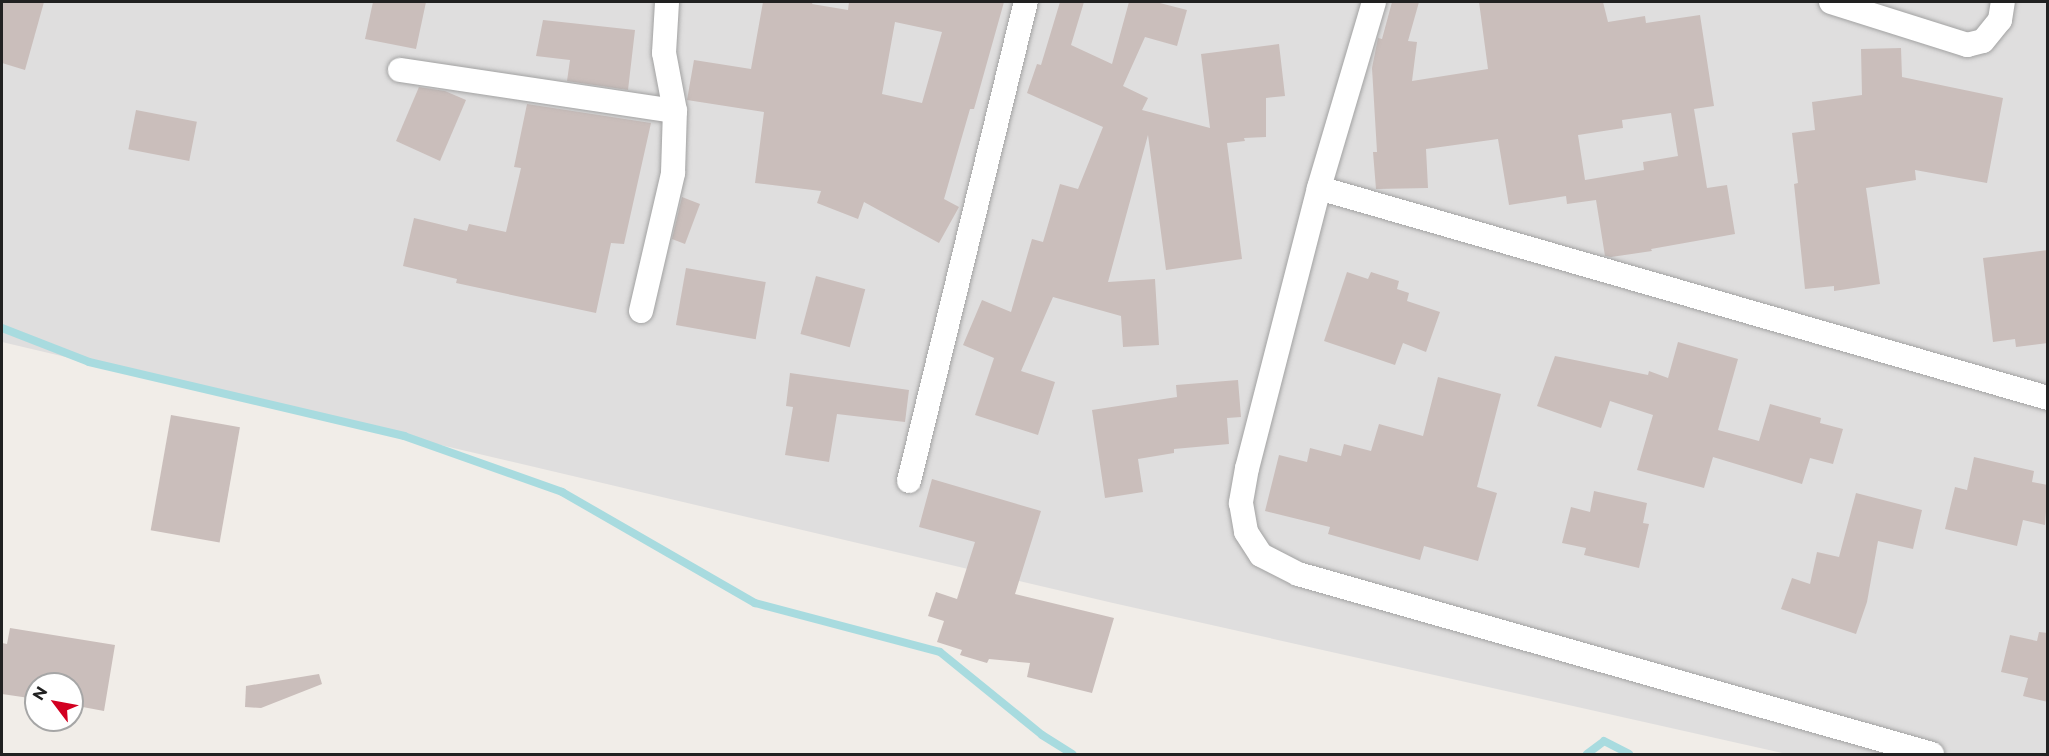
<!DOCTYPE html>
<html>
<head>
<meta charset="utf-8">
<style>
  body { margin:0 }
  #map { position:relative; width:2049px; height:756px; overflow:hidden; background:#f1ede8; font-family:Montserrat,sans-serif }
  div>[style] { position:absolute }
  .residential>* { inset:0; background:#dfdede }
  .stream>* { height:8px; margin:-4px; padding:0 4px; transform-origin:4px; border-radius:4px; background:#a8dbdf }
  .building>* { inset:0; background:#cabebb; transform-origin:0 0 }
  .roads { filter:drop-shadow(0 0 2px #a2a2a2) drop-shadow(0 0 2px #a2a2a2) }
  .street>* { height:24px; margin:-12px; padding:0 12px; transform-origin:12px; border-radius:12px; background:#fff }
  span { translate:-50% -50%; white-space:nowrap; text-align:center; line-height:1.15; -webkit-text-stroke:4.5px #fff; paint-order:stroke }
  .frame { position:absolute; inset:0; border:3px solid #212121; pointer-events:none }
  .north { position:absolute; left:24px; top:672px; width:60px; height:60px; box-sizing:border-box; background:#fff; border:2px solid #a6a6a6; border-radius:50%; rotate:302deg; font-size:16px; font-weight:700; line-height:24px; text-align:center; color:#212121 }
  .north::after { content:''; display:block; margin:auto; width:21px; height:27px; background:#d20021; clip-path:polygon(50% 0,100% 100%,50% 72%,0 100%) }
</style>
</head>
<body>
<div id="map">
  <div class="residential">
    <i style="clip-path:polygon(2px 2px,2047px 2px,2047px 754px,1787px 754px,1113px 603px,2px 342px)"></i>
  </div>
  <div class="stream">
    <i style="left:2px;top:328px;width:93px;rotate:21.3deg"></i>
    <i style="left:89px;top:362px;width:324px;rotate:13.2deg"></i>
    <i style="left:404px;top:436px;width:168px;rotate:19.5deg"></i>
    <i style="left:562px;top:492px;width:223px;rotate:29.9deg"></i>
    <i style="left:755px;top:603px;width:191px;rotate:14.8deg"></i>
    <i style="left:940px;top:652px;width:132px;rotate:39.1deg"></i>
    <i style="left:1042px;top:735px;width:36px;rotate:32deg"></i>
    <i style="left:1587px;top:754px;width:21px;rotate:-37deg"></i>
    <i style="left:1604px;top:741px;width:28px;rotate:27deg"></i>
  </div>
  <div class="building">
    <i style="clip-path:polygon(2px 2px,44px 2px,25px 70px,2px 63px)"></i>
    <i style="clip-path:polygon(373px 2px,426px 2px,416px 49px,365px 39px)"></i>
    <i style="clip-path:polygon(evenodd,763px 2px,813px 2px,812px 4px,848px 10px,849px 2px,1004px 2px,974px 109px,970px 109px,944px 199px,959px 207px,939px 243px,864px 202px,858px 219px,817px 203px,821px 191px,755px 183px,764px 112px,687px 100px,694px 60px,751px 69px,763px 2px,895px 22px,942px 32px,922px 103px,882px 94px,895px 22px)"></i>
    <i style="clip-path:polygon(1060px 2px,1084px 2px,1071px 45px,1112px 64px,1129px 2px,1156px 2px,1187px 10px,1177px 46px,1145px 37px,1123px 86px,1148px 98px,1142px 110px,1210px 128px,1201px 54px,1279px 44px,1285px 96px,1266px 98px,1266px 137px,1244px 138px,1245px 141px,1227px 143px,1242px 259px,1166px 270px,1148px 135px,1108px 282px,1155px 279px,1159px 345px,1123px 347px,1121px 316px,1053px 297px,1021px 371px,1055px 382px,1038px 435px,975px 415px,994px 358px,963px 345px,982px 300px,1011px 312px,1032px 239px,1043px 242px,1060px 184px,1078px 189px,1103px 127px,1027px 93px,1037px 64px,1041px 65px)"></i>
    <i style="clip-path:polygon(evenodd,1392px 2px,1419px 2px,1408px 41px,1417px 42px,1412px 81px,1488px 69px,1479px 2px,1603px 2px,1608px 22px,1645px 16px,1646px 23px,1700px 15px,1714px 106px,1694px 109px,1707px 188px,1727px 185px,1735px 234px,1651px 249px,1652px 251px,1611px 257px,1605px 256px,1596px 200px,1567px 204px,1566px 196px,1509px 205px,1498px 139px,1426px 149px,1428px 188px,1376px 189px,1373px 152px,1377px 152px,1372px 68px,1378px 38px,1382px 39px,1392px 2px,1671px 113px,1678px 156px,1643px 162px,1644px 170px,1585px 180px,1578px 135px,1623px 128px,1622px 120px,1671px 113px)"></i>
    <i style="clip-path:polygon(543px 20px,635px 30px,628px 90px,567px 81px,570px 60px,536px 56px)"></i>
    <i style="clip-path:polygon(1901px 48px,1902px 77px,2003px 98px,1987px 183px,1915px 170px,1916px 180px,1866px 188px,1880px 284px,1834px 291px,1834px 286px,1805px 289px,1794px 184px,1798px 183px,1792px 133px,1815px 130px,1812px 102px,1862px 95px,1861px 49px)"></i>
    <i style="clip-path:polygon(419px 87px,445px 91px,466px 100px,440px 161px,396px 141px)"></i>
    <i style="clip-path:polygon(527px 104px,651px 123px,624px 244px,611px 243px,596px 313px,456px 283px,457px 279px,403px 266px,414px 218px,467px 231px,469px 224px,506px 232px,521px 168px,514px 167px)"></i>
    <i style="left:136px;top:110px;width:62px;height:40px;rotate:11deg"></i>
    <i style="clip-path:polygon(682px 197px,700px 204px,685px 244px,672px 239px)"></i>
    <i style="clip-path:polygon(2048px 250px,2048px 343px,2016px 347px,2015px 339px,1993px 342px,1983px 258px)"></i>
    <i style="left:686px;top:268px;width:81px;height:58px;rotate:10deg"></i>
    <i style="clip-path:polygon(1347px 272px,1368px 279px,1371px 272px,1399px 281px,1397px 289px,1409px 293px,1407px 301px,1440px 312px,1426px 352px,1403px 343px,1395px 365px,1324px 341px)"></i>
    <i style="left:816px;top:276px;width:51px;height:60px;rotate:15deg"></i>
    <i style="clip-path:polygon(1678px 342px,1738px 359px,1718px 430px,1759px 441px,1770px 404px,1821px 418px,1820px 423px,1843px 429px,1833px 464px,1810px 458px,1802px 484px,1713px 457px,1704px 488px,1637px 470px,1653px 415px,1610px 401px,1601px 428px,1537px 406px,1555px 356px,1648px 375px,1649px 371px,1668px 378px)"></i>
    <i style="clip-path:polygon(790px 373px,909px 390px,905px 422px,837px 414px,829px 462px,785px 455px,793px 407px,786px 406px)"></i>
    <i style="clip-path:polygon(1438px 377px,1501px 394px,1477px 487px,1497px 493px,1478px 561px,1424px 546px,1420px 560px,1328px 534px,1330px 527px,1265px 511px,1279px 455px,1307px 462px,1310px 448px,1341px 456px,1344px 444px,1371px 451px,1379px 424px,1423px 436px)"></i>
    <i style="clip-path:polygon(1238px 380px,1241px 417px,1227px 418px,1229px 444px,1174px 449px,1174px 453px,1138px 459px,1143px 492px,1105px 498px,1092px 410px,1177px 397px,1176px 385px)"></i>
    <i style="left:171px;top:415px;width:70px;height:117px;rotate:10deg"></i>
    <i style="clip-path:polygon(1974px 457px,2034px 471px,2032px 482px,2048px 485px,2045px 525px,2023px 520px,2017px 546px,1945px 529px,1955px 487px,1967px 490px)"></i>
    <i style="clip-path:polygon(932px 479px,1041px 511px,1015px 594px,1114px 618px,1092px 693px,1027px 677px,1030px 663px,989px 659px,987px 663px,960px 655px,962px 650px,937px 642px,944px 621px,928px 616px,936px 592px,957px 599px,975px 542px,919px 527px)"></i>
    <i style="clip-path:polygon(1594px 491px,1647px 503px,1643px 523px,1649px 524px,1639px 568px,1584px 555px,1586px 548px,1562px 543px,1571px 507px,1590px 512px)"></i>
    <i style="clip-path:polygon(1856px 493px,1922px 510px,1913px 549px,1878px 541px,1867px 602px,1856px 634px,1781px 609px,1792px 578px,1810px 584px,1817px 552px,1839px 557px)"></i>
    <i style="clip-path:polygon(10px 628px,115px 645px,104px 711px,72px 705px,72px 684px,36px 684px,36px 699px,2px 694px,2px 643px,7px 644px)"></i>
    <i style="clip-path:polygon(2039px 632px,2048px 633px,2048px 702px,2023px 696px,2028px 678px,2001px 672px,2010px 635px,2037px 641px)"></i>
    <i style="clip-path:polygon(319px 674px,322px 684px,261px 708px,245px 707px,246px 686px)"></i>
  </div>
  <div class="roads">
    <div class="street">
      <i style="left:1374px;top:2px;width:194px;rotate:106.5deg"></i>
      <i style="left:1319px;top:188px;width:289px;rotate:104.4deg"></i>
      <i style="left:1247px;top:468px;width:36px;rotate:100deg"></i>
      <i style="left:1241px;top:503px;width:29px;rotate:80deg"></i>
      <i style="left:1246px;top:532px;width:27px;rotate:57deg"></i>
      <i style="left:1261px;top:555px;width:42px;rotate:27.2deg"></i>
      <i style="left:1298px;top:574px;width:659px;rotate:15.85deg"></i>
      <i style="left:1831px;top:2px;width:143px;rotate:17.5deg"></i>
      <i style="left:1967px;top:45px;width:16px;rotate:-14deg"></i>
      <i style="left:1983px;top:41px;width:27px;rotate:-51deg"></i>
      <i style="left:2000px;top:20px;width:18px;rotate:-81deg"></i>
      <i style="left:400px;top:70px;width:278px;rotate:8.5deg"></i>
      <i style="left:1319px;top:188px;width:759px;rotate:16.07deg"></i>
      <i style="left:641px;top:311px;width:142px;rotate:-76.9deg"></i>
      <i style="left:673px;top:173px;width:62px;rotate:-88.2deg"></i>
      <i style="left:675px;top:111px;width:59px;rotate:-100.7deg"></i>
      <i style="left:664px;top:53px;width:51px;rotate:-86.6deg"></i>
      <i style="left:909px;top:481px;width:493px;rotate:-76.3deg"></i>
    </div>
  </div>
  <div class="frame"></div>
  <div class="north">N</div>
</div>
</body>
</html>
